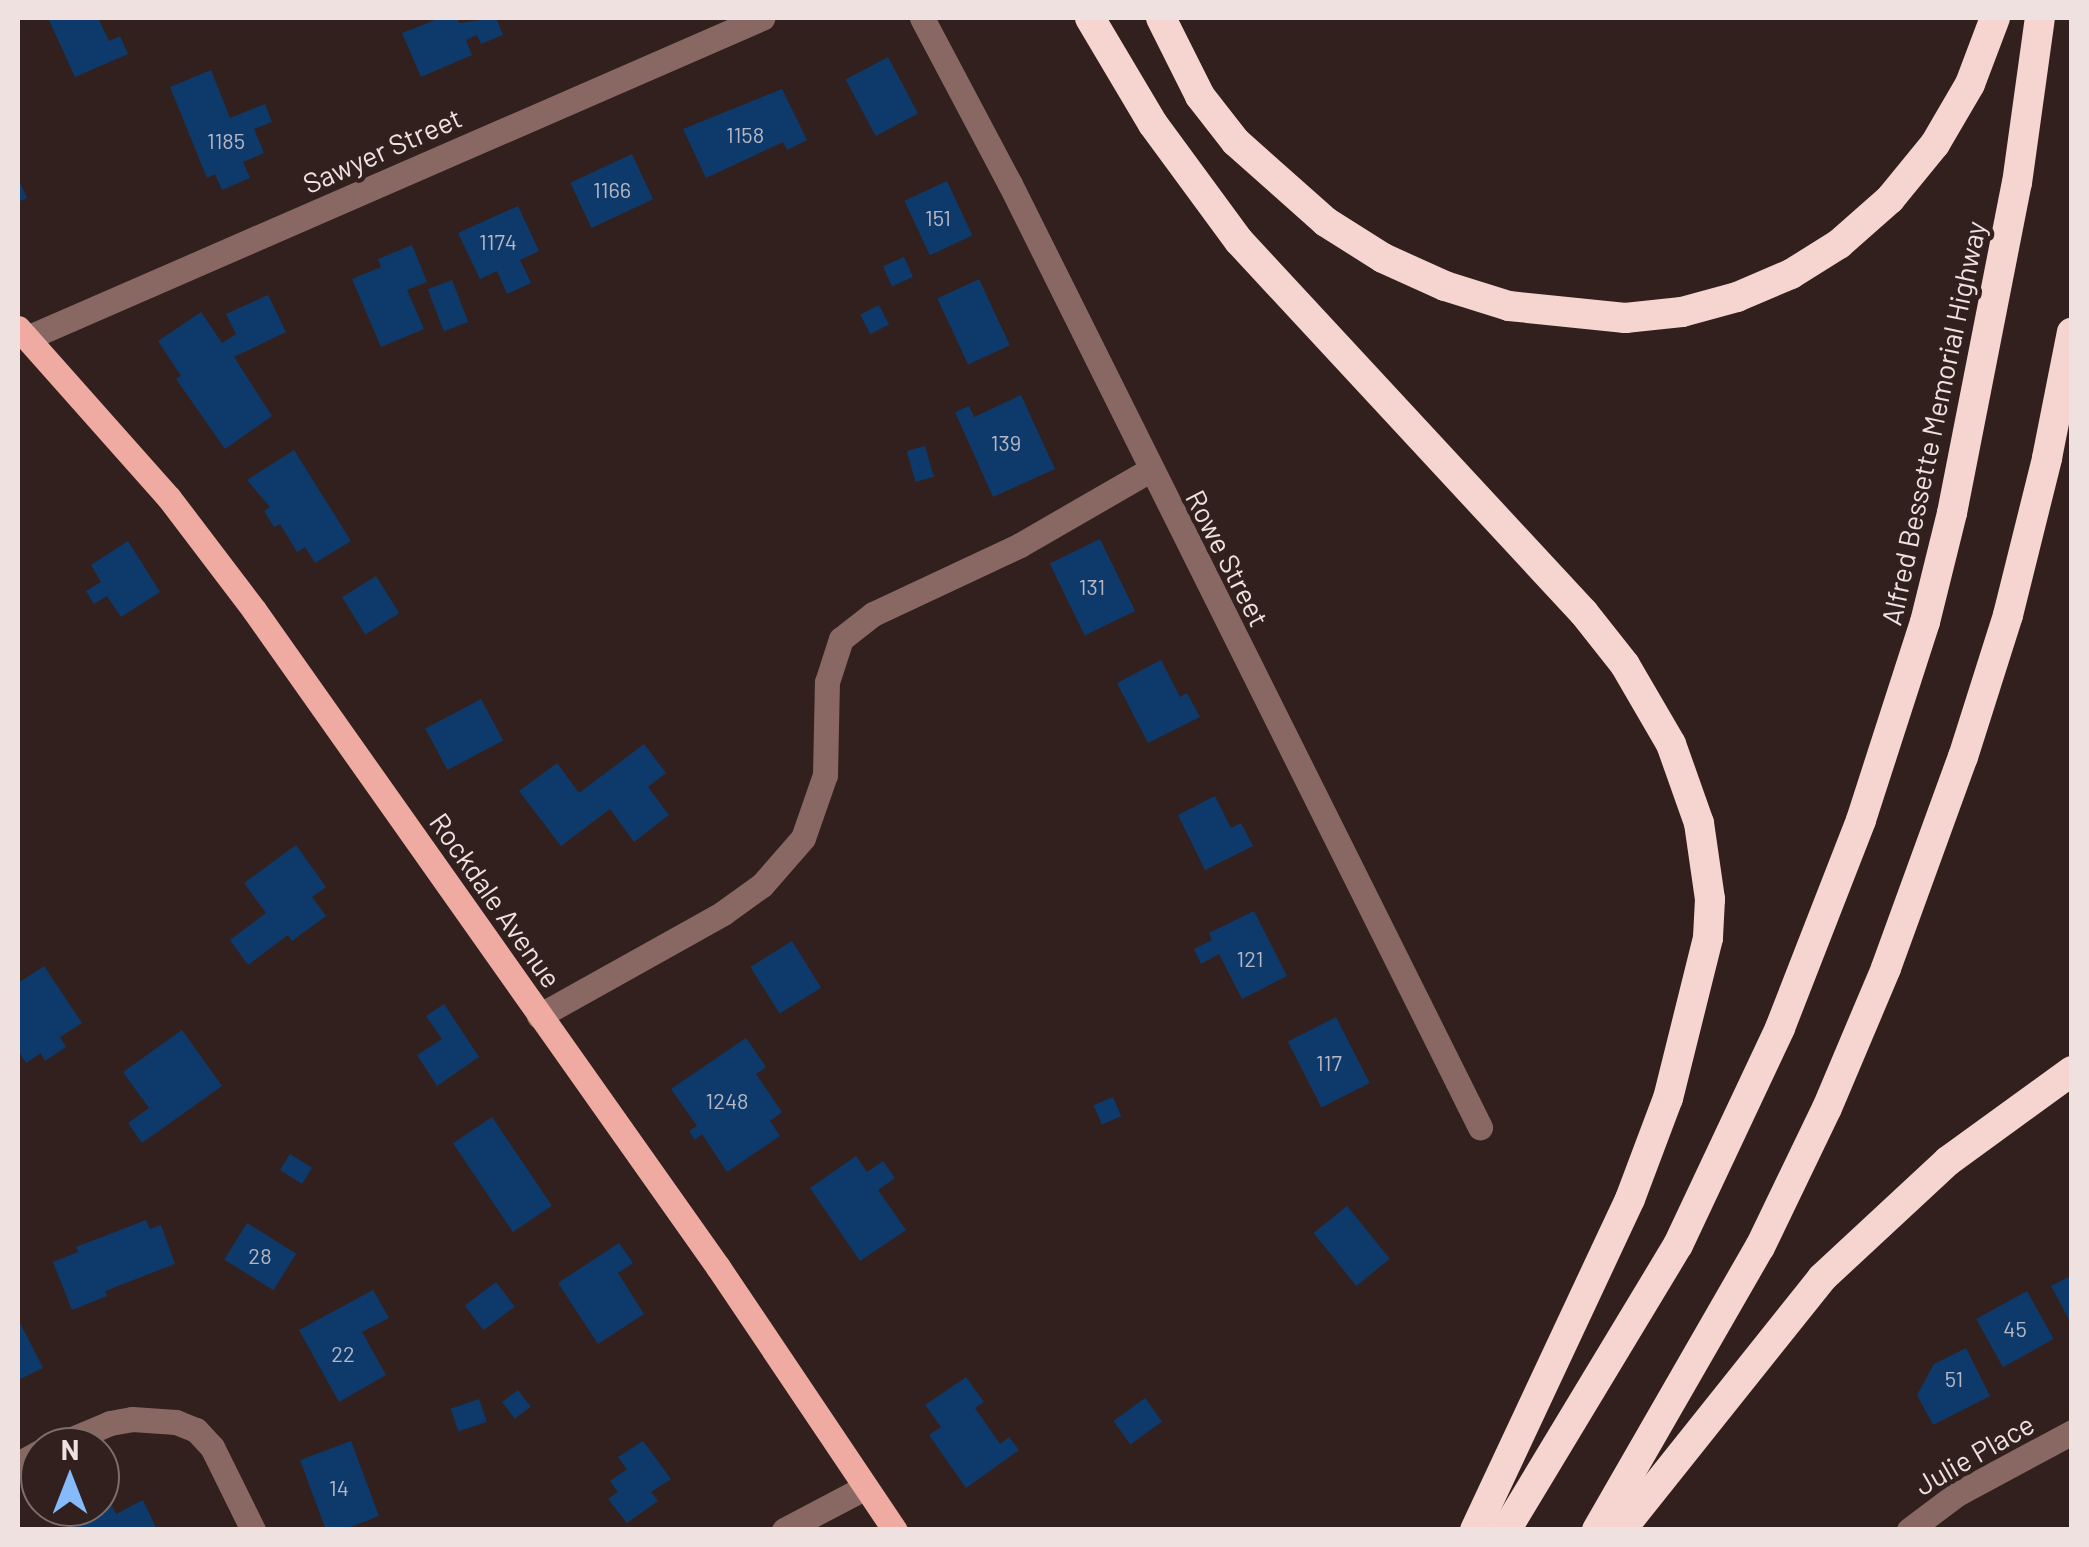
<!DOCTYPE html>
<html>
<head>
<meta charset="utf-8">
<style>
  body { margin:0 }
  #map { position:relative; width:2089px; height:1547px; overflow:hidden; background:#31201d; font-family:Barlow,sans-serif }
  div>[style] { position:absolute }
  .building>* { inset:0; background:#0e3a6b; transform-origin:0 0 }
  .minor>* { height:25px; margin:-12.5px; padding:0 12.5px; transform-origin:12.5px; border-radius:12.5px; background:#896863 }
  .major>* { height:25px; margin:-12.5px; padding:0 12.5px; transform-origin:12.5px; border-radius:12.5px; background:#efaba1 }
  .highway>* { height:30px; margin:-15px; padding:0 15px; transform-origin:15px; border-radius:15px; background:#f6d4cf }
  span { translate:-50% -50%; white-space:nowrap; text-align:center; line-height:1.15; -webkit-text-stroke:9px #31201d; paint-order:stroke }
  .number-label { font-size:22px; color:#b6b7c2 }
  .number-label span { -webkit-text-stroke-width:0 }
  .street-label { font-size:28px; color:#eee1df }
  .frame { position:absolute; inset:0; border:20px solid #eee1df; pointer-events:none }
  .north { position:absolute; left:20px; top:1427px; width:100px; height:100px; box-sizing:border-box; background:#31201d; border:2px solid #7d6d6b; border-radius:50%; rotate:0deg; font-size:28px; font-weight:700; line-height:40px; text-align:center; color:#eee1df }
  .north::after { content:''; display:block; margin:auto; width:35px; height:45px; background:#86bbfb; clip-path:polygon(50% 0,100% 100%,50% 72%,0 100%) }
</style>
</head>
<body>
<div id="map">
  <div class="building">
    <i style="clip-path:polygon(48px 18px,98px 18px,109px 41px,120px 36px,128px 54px,75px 77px)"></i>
    <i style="clip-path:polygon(440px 18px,457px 18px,459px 23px,496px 18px,503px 35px,481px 44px,477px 35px,466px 40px,472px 55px,421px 77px,402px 33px)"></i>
    <i style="left:888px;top:57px;width:64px;height:48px;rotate:62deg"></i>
    <i style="clip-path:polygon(211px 70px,230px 118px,265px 104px,272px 122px,254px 129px,264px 153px,243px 162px,250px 178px,222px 190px,215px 174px,207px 178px,170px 87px)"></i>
    <i style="clip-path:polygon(782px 89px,807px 140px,787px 150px,783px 142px,706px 178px,683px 129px)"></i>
    <i style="left:632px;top:154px;width:50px;height:68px;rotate:65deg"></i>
    <i style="clip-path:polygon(18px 178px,27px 198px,18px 202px)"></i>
    <i style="left:947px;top:181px;width:60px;height:47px;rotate:65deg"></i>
    <i style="clip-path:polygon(518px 206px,539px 251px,520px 260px,531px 283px,507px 294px,497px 271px,480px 279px,458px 233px)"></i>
    <i style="clip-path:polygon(412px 245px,427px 282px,407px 290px,424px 329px,381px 347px,352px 279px,381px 267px,378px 259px)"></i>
    <i style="left:904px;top:257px;width:22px;height:23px;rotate:66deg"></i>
    <i style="left:979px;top:279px;width:73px;height:46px;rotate:65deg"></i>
    <i style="left:452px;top:280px;width:45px;height:26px;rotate:69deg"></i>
    <i style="clip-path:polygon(268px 295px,286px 332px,234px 357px,272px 416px,225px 449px,176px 379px,181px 376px,158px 341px,201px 312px,222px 343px,236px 334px,226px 314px)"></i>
    <i style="left:879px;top:305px;width:22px;height:21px;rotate:63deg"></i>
    <i style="clip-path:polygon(1021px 395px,1055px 469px,993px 497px,955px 412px,969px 406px,974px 417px)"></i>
    <i style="left:925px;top:446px;width:32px;height:19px;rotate:74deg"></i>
    <i style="clip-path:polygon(294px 450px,351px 541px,315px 563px,305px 547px,297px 552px,280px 524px,274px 527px,264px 511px,270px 507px,247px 480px)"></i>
    <i style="left:1100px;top:539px;width:80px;height:56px;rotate:64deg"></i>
    <i style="clip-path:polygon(128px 541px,160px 592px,121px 617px,107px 596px,94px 604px,86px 591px,101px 582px,91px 565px)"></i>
    <i style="left:376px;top:576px;width:44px;height:40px;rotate:58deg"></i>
    <i style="clip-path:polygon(1161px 660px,1180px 697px,1187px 693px,1200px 717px,1148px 743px,1117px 683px)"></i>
    <i style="left:481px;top:699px;width:47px;height:63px;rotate:62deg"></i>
    <i style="clip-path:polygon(644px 744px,666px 773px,648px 787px,669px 815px,634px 842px,610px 809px,561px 846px,519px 791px,557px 763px,579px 793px)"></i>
    <i style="clip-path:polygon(1215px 796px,1231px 828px,1241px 823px,1253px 846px,1205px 870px,1178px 815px)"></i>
    <i style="clip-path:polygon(296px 845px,326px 887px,312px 897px,326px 916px,292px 941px,288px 935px,248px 965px,230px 940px,266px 913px,244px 883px)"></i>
    <i style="clip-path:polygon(1254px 911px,1287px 976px,1242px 999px,1219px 954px,1201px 964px,1194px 949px,1212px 940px,1209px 933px)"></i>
    <i style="left:792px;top:941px;width:55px;height:49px;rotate:58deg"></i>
    <i style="clip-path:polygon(44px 966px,82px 1023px,60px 1037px,66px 1047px,45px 1061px,41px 1053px,26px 1063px,18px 1050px,18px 983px)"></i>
    <i style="clip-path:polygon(444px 1004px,479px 1057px,437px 1086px,417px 1055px,442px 1039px,426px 1016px)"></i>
    <i style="left:1336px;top:1017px;width:74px;height:54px;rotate:63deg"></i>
    <i style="clip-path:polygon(182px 1030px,222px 1086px,142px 1143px,128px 1123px,149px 1108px,123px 1072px)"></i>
    <i style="clip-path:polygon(746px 1038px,766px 1067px,756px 1074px,782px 1112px,770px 1121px,780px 1136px,727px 1172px,702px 1134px,695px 1140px,689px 1131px,697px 1126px,671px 1089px)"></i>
    <i style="left:1113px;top:1097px;width:21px;height:21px;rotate:67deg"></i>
    <i style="left:492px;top:1117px;width:107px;height:47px;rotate:56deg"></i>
    <i style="left:290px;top:1154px;width:26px;height:19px;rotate:32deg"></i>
    <i style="clip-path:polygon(856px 1156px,867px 1172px,883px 1161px,895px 1178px,878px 1190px,906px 1230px,860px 1261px,810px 1188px)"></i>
    <i style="left:1347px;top:1206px;width:68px;height:43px;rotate:51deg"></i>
    <i style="clip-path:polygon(146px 1220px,150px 1229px,161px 1225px,175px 1264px,105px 1291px,107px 1296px,72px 1310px,53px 1262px,78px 1252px,76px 1247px)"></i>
    <i style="left:247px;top:1223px;width:58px;height:43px;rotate:32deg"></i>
    <i style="clip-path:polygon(619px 1243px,633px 1263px,618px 1273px,644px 1314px,598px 1344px,558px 1283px)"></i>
    <i style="clip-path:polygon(2072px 1275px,2072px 1325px,2051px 1286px)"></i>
    <i style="left:496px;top:1282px;width:31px;height:39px;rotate:53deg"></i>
    <i style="clip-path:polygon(373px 1290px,389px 1318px,362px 1332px,386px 1375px,339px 1402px,299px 1330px)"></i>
    <i style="left:2027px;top:1291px;width:55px;height:58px;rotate:61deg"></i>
    <i style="clip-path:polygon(18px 1319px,43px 1368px,18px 1380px)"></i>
    <i style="clip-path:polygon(1966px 1348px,1990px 1396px,1933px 1425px,1917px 1395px,1934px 1364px)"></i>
    <i style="clip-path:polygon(966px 1377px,984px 1402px,975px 1408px,1000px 1444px,1009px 1437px,1019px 1450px,966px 1488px,929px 1435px,941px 1427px,925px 1405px)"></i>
    <i style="left:518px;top:1390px;width:21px;height:20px;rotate:53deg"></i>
    <i style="left:1145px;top:1398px;width:29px;height:39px;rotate:54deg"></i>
    <i style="left:479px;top:1399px;width:24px;height:30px;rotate:71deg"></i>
    <i style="clip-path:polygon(351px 1441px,379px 1516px,343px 1530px,326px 1530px,300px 1460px)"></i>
    <i style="clip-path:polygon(643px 1441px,671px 1479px,651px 1492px,658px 1501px,627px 1523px,608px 1499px,618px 1492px,610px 1481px,627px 1469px,618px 1457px)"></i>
    <i style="clip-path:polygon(143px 1500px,157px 1530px,73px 1530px,70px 1522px,110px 1502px,116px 1514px)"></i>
  </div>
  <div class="minor">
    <i style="left:922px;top:18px;width:188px;rotate:62.1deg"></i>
    <i style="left:1010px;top:184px;width:1054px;rotate:63.51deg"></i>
    <i style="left:27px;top:338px;width:802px;rotate:-23.53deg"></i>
    <i style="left:539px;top:1016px;width:211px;rotate:-29.2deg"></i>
    <i style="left:723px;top:913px;width:48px;rotate:-35.7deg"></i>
    <i style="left:762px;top:885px;width:62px;rotate:-48.9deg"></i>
    <i style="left:803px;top:838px;width:67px;rotate:-70.8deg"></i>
    <i style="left:825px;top:775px;width:93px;rotate:-88.8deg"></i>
    <i style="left:827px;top:682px;width:45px;rotate:-72deg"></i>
    <i style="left:841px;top:639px;width:41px;rotate:-38deg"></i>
    <i style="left:873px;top:614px;width:162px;rotate:-25.1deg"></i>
    <i style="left:1020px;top:545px;width:150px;rotate:-30deg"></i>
    <i style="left:53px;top:1447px;width:62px;rotate:-22.8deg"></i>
    <i style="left:110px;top:1423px;width:22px;rotate:-10deg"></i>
    <i style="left:132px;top:1419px;width:44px;rotate:3.9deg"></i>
    <i style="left:176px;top:1422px;width:22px;rotate:22deg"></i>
    <i style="left:196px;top:1430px;width:23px;rotate:47deg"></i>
    <i style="left:212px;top:1447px;width:93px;rotate:63.7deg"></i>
    <i style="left:18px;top:1464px;width:25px;rotate:-29deg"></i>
    <i style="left:784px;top:1530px;width:90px;rotate:-27.7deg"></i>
    <i style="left:1909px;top:1530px;width:60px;rotate:-36.9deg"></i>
    <i style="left:1957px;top:1494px;width:131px;rotate:-28.3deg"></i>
  </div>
  <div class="major">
    <i style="left:18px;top:328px;width:227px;rotate:48.4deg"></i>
    <i style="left:169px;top:498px;width:141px;rotate:52.8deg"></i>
    <i style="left:254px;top:610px;width:804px;rotate:54.77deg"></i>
    <i style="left:718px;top:1267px;width:317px;rotate:56.1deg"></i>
  </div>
  <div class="highway">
    <i style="left:1090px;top:18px;width:123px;rotate:59.3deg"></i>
    <i style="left:1153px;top:124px;width:145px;rotate:53.7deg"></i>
    <i style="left:1239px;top:241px;width:507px;rotate:47.16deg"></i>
    <i style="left:1584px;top:613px;width:66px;rotate:51.7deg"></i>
    <i style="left:1625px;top:665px;width:91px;rotate:59.8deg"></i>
    <i style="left:1671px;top:744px;width:84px;rotate:70.5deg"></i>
    <i style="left:1699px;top:823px;width:77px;rotate:81.8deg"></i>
    <i style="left:1710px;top:899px;width:39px;rotate:93deg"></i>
    <i style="left:1708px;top:938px;width:165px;rotate:104deg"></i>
    <i style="left:1668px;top:1098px;width:108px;rotate:110.6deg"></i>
    <i style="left:1630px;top:1199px;width:365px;rotate:115.1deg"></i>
    <i style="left:1161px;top:18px;width:87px;rotate:63.4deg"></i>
    <i style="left:1200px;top:96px;width:58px;rotate:52deg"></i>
    <i style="left:1236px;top:142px;width:120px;rotate:41.6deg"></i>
    <i style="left:1326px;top:222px;width:67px;rotate:32.3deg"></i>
    <i style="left:1383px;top:258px;width:68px;rotate:24.3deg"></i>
    <i style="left:1445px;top:286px;width:67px;rotate:17.4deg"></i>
    <i style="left:1509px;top:306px;width:117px;rotate:5.9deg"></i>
    <i style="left:1625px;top:318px;width:57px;rotate:-6deg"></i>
    <i style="left:1682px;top:312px;width:57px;rotate:-15.3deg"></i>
    <i style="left:1737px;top:297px;width:59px;rotate:-23.1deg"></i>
    <i style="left:1791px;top:274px;width:57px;rotate:-32deg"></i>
    <i style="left:1839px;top:244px;width:68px;rotate:-41.4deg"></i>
    <i style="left:1890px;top:199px;width:71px;rotate:-50.7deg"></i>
    <i style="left:1935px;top:144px;width:69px;rotate:-59.7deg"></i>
    <i style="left:1970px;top:84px;width:71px;rotate:-69.3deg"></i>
    <i style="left:1506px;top:1530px;width:333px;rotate:-58.9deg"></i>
    <i style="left:1678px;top:1245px;width:240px;rotate:-64.8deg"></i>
    <i style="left:1780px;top:1028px;width:223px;rotate:-68.7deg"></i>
    <i style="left:1861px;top:820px;width:208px;rotate:-72.1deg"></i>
    <i style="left:1925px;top:622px;width:112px;rotate:-76.1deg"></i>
    <i style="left:1952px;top:513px;width:336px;rotate:-78.9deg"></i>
    <i style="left:2017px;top:183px;width:167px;rotate:-82.1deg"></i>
    <i style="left:1597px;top:1530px;width:327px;rotate:-60.1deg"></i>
    <i style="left:1760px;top:1247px;width:154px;rotate:-64.3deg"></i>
    <i style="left:1827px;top:1108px;width:152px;rotate:-67.1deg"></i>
    <i style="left:1886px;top:968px;width:225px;rotate:-70deg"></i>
    <i style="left:1963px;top:757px;width:149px;rotate:-72.4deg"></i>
    <i style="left:2008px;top:615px;width:162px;rotate:-76deg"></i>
    <i style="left:2047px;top:458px;width:128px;rotate:-78.8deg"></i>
    <i style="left:1621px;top:1530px;width:322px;rotate:-51.4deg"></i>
    <i style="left:1822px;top:1278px;width:172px;rotate:-42.9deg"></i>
    <i style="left:1948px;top:1161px;width:153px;rotate:-36deg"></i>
  </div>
  <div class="number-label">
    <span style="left:745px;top:135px">1158</span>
    <span style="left:226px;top:141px">1185</span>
    <span style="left:612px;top:190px">1166</span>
    <span style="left:938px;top:218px">151</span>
    <span style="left:498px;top:242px">1174</span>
    <span style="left:1006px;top:443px">139</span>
    <span style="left:1092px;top:587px">131</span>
    <span style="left:1250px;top:959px">121</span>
    <span style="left:1329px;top:1063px">117</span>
    <span style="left:727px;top:1101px">1248</span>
    <span style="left:260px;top:1256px">28</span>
    <span style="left:2015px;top:1329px">45</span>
    <span style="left:343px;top:1354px">22</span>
    <span style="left:1954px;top:1379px">51</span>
    <span style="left:339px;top:1488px">14</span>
  </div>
  <div class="street-label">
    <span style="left:382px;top:150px;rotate:-24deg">Sawyer Street</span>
    <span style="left:1933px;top:423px;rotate:-78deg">Alfred Bessette Memorial Highway</span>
    <span style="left:1228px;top:558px;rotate:63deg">Rowe Street</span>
    <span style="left:496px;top:900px;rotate:55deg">Rockdale Avenue</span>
    <span style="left:1974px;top:1454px;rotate:-30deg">Julie Place</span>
  </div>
  <div class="frame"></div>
  <div class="north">N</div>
</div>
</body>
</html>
